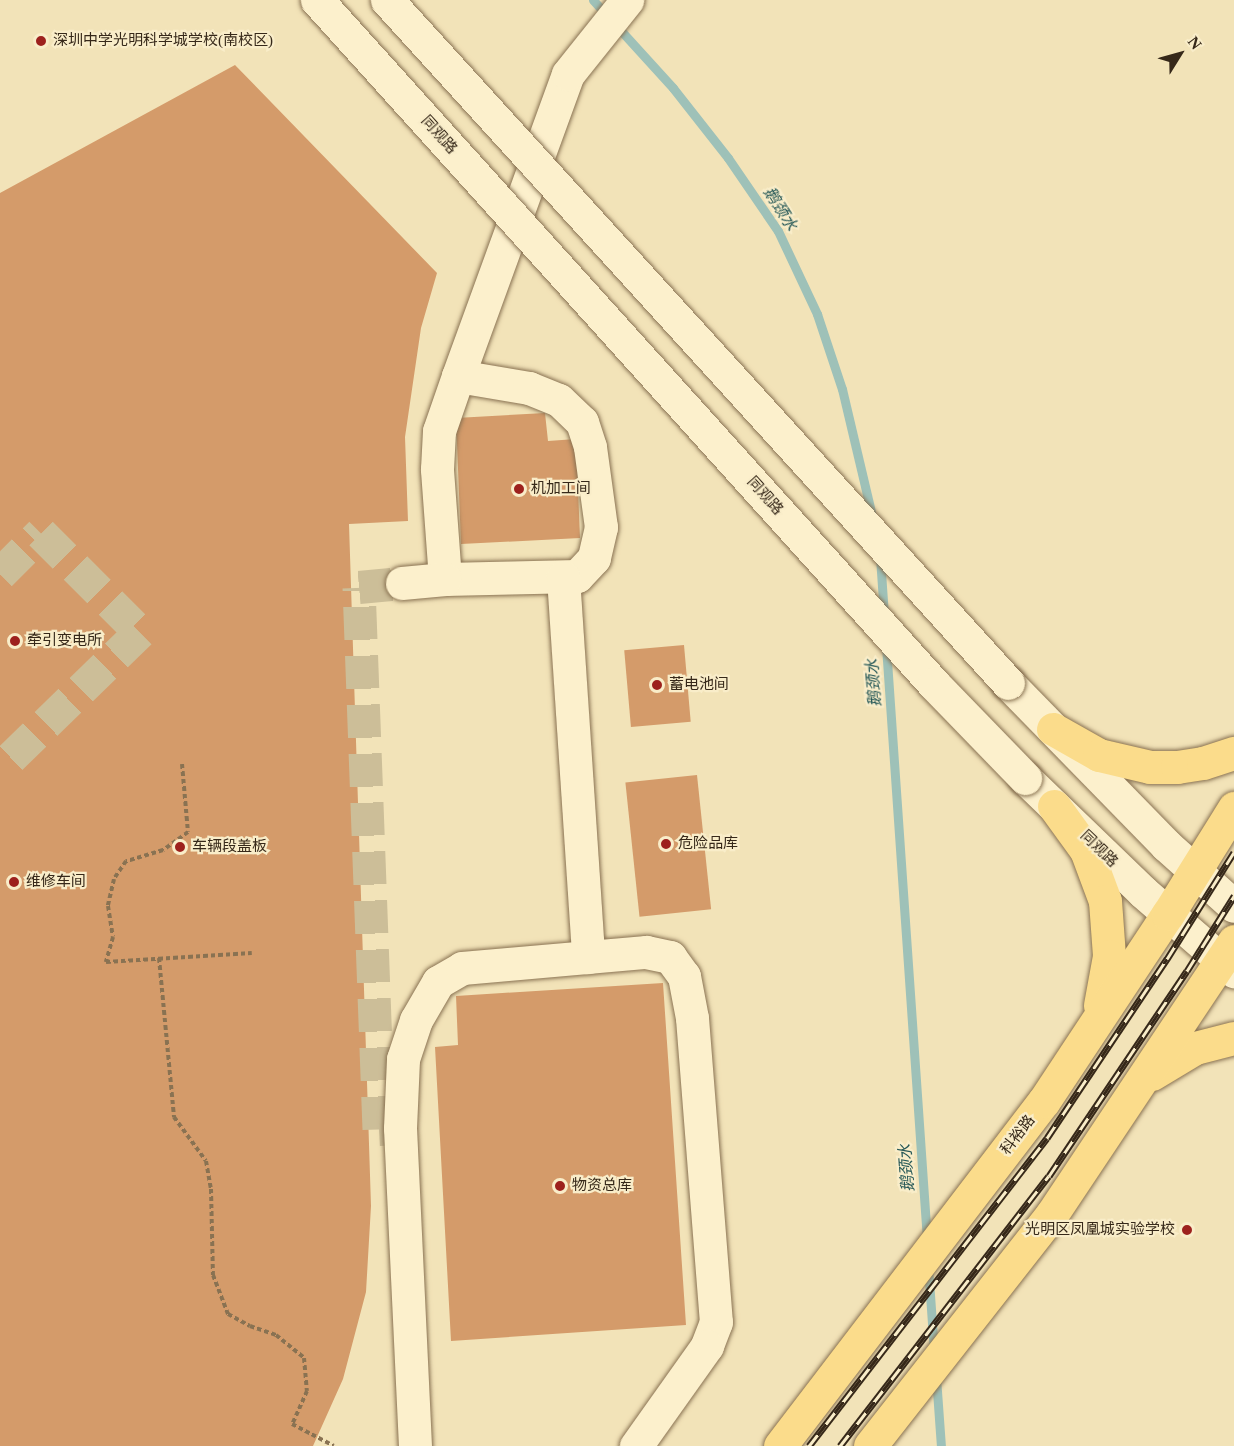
<!DOCTYPE html>
<html>
<head>
<meta charset="utf-8">
<style>
  body { margin:0 }
  #map { position:relative; width:1234px; height:1446px; overflow:hidden; background:#f2e3b8; font-family:"Times New Roman","Noto Sans SC",serif }
  div>[style] { position:absolute }
  .stream>* { height:9px; margin:-4.5px; padding:0 4.5px; transform-origin:4.5px; border-radius:4.5px; background:#9ec1b8 }
  .building>* { inset:0; background:#d49b6a; transform-origin:0 0 }
  .minor-tunnel>* { height:33px; margin-top:-16.5px; transform-origin:0; background:repeating-linear-gradient(90deg,#ccbe98 0 33px,transparent 0 49px) }
  .path>* { height:4px; margin-top:-2px; transform-origin:0; background:repeating-linear-gradient(90deg,#897252 0 4.5px,transparent 0 7.5px) }
  .roads { filter:drop-shadow(0 0 2px #897252) drop-shadow(0 0 2px #897252) }
  .minor>* { height:33px; margin:-16.5px; padding:0 16.5px; transform-origin:16.5px; border-radius:16.5px; background:#fcf0cc }
  .major>* { height:33px; margin:-16.5px; padding:0 16.5px; transform-origin:16.5px; border-radius:16.5px; background:#fbdc8b }
  .rail>* { height:7px; margin-top:-3.5px; transform-origin:0; background:repeating-linear-gradient(90deg,#f9edc9 0 14px,#362819 0 28px); box-sizing:border-box; border-block:2px solid #362819 }
  .bridges { filter:drop-shadow(0 0 2px #897252) drop-shadow(0 0 2px #897252) }
  .minor-bridge>* { height:33px; margin:-16.5px; padding:0 16.5px; transform-origin:16.5px; border-radius:16.5px; background:#fcf0cc }
  .dots>* { width:16px; height:16px; translate:-50% -50%; box-sizing:border-box; border:3px solid #f9edc9; border-radius:50% }
  span { translate:-50% -50%; white-space:nowrap; text-align:center; line-height:1.15; -webkit-text-stroke:4.5px #f9edc9; paint-order:stroke }
  .poi-label { font-size:15px; color:#362819 }
  .left { translate:0 -50%; text-align:left }
  .right { translate:-100% -50%; text-align:right }
  .street-label { font-size:15px; color:#362819 }
  .water-label { font-size:16px; color:#265857; font-style:italic }
  .north { position:absolute; left:1150px; top:24px; width:60px; height:60px; -webkit-text-stroke:4px #f9edc9; paint-order:stroke; rotate:53deg; font-size:16px; font-weight:700; line-height:24px; text-align:center; color:#362819 }
  .north::after { content:''; display:block; margin:auto; width:21px; height:27px; background:#362819; clip-path:polygon(50% 0,100% 100%,50% 72%,0 100%) }
</style>
</head>
<body>
<div id="map">
  <div class="stream">
    <i style="left:593px;top:0;width:119px;rotate:47.7deg"></i>
    <i style="left:673px;top:88px;width:89px;rotate:51.8deg"></i>
    <i style="left:728px;top:158px;width:88px;rotate:55.6deg"></i>
    <i style="left:778px;top:231px;width:92px;rotate:64.8deg"></i>
    <i style="left:817px;top:314px;width:79px;rotate:71.6deg"></i>
    <i style="left:842px;top:389px;width:130px;rotate:76.7deg"></i>
    <i style="left:880px;top:557px;width:58px;rotate:86.1deg"></i>
    <i style="left:886px;top:646px;width:595px;rotate:86.05deg"></i>
    <i style="left:928px;top:1266px;width:85px;rotate:86deg"></i>
    <i style="left:936px;top:1377px;width:69px;rotate:85.9deg"></i>
  </div>
  <div class="building">
    <i style="clip-path:polygon(235px 65px,437px 273px,421px 328px,405px 437px,408px 521px,349px 524px,371px 1206px,366px 1292px,343px 1379px,313px 1446px,0 1446px,0 193px)"></i>
    <i style="clip-path:polygon(545px 413px,548px 441px,576px 439px,580px 538px,461px 544px,456px 418px)"></i>
    <i style="left:684px;top:645px;width:77px;height:60px;rotate:85deg"></i>
    <i style="left:697px;top:775px;width:135px;height:72px;rotate:84deg"></i>
    <i style="clip-path:polygon(663px 983px,686px 1325px,451px 1341px,435px 1047px,458px 1045px,456px 996px)"></i>
  </div>
  <div class="minor-tunnel">
    <i style="left:0;top:574px;width:58px;rotate:-45deg"></i>
    <i style="left:41px;top:533px;width:140px;rotate:45deg"></i>
    <i style="left:140px;top:632px;width:195px;rotate:135.8deg"></i>
    <i style="left:400px;top:1128px;width:21px;rotate:177deg"></i>
    <i style="left:379px;top:1129px;width:542px;rotate:-92.11deg"></i>
    <i style="left:359px;top:587px;width:43px;rotate:-5.3deg"></i>
  </div>
  <div class="path">
    <i style="left:182px;top:764px;width:68px;rotate:85deg"></i>
    <i style="left:188px;top:832px;width:31px;rotate:144deg"></i>
    <i style="left:163px;top:850px;width:39px;rotate:163deg"></i>
    <i style="left:126px;top:861px;width:22px;rotate:124deg"></i>
    <i style="left:114px;top:879px;width:28px;rotate:103deg"></i>
    <i style="left:108px;top:906px;width:31px;rotate:81deg"></i>
    <i style="left:113px;top:937px;width:26px;rotate:106deg"></i>
    <i style="left:106px;top:962px;width:146px;rotate:-3.5deg"></i>
    <i style="left:159px;top:958px;width:160px;rotate:84.6deg"></i>
    <i style="left:174px;top:1117px;width:54px;rotate:54deg"></i>
    <i style="left:206px;top:1161px;width:28px;rotate:80deg"></i>
    <i style="left:211px;top:1189px;width:86px;rotate:88.7deg"></i>
    <i style="left:213px;top:1275px;width:42px;rotate:69deg"></i>
    <i style="left:228px;top:1314px;width:25px;rotate:29deg"></i>
    <i style="left:250px;top:1326px;width:28px;rotate:19deg"></i>
    <i style="left:276px;top:1335px;width:36px;rotate:39deg"></i>
    <i style="left:304px;top:1358px;width:33px;rotate:85deg"></i>
    <i style="left:307px;top:1391px;width:36px;rotate:114deg"></i>
    <i style="left:292px;top:1424px;width:47px;rotate:27.6deg"></i>
  </div>
  <div class="roads">
    <div class="minor">
      <i style="left:458px;top:376px;width:72px;rotate:9.6deg"></i>
      <i style="left:529px;top:388px;width:32px;rotate:22deg"></i>
      <i style="left:559px;top:400px;width:32px;rotate:44deg"></i>
      <i style="left:582px;top:422px;width:26px;rotate:72deg"></i>
      <i style="left:590px;top:447px;width:81px;rotate:82.2deg"></i>
      <i style="left:601px;top:527px;width:32px;rotate:103deg"></i>
      <i style="left:594px;top:558px;width:25px;rotate:133deg"></i>
      <i style="left:577px;top:576px;width:132px;rotate:178.7deg"></i>
      <i style="left:445px;top:579px;width:110px;rotate:-94.2deg"></i>
      <i style="left:437px;top:469px;width:38px;rotate:-87deg"></i>
      <i style="left:439px;top:431px;width:58px;rotate:-70.9deg"></i>
      <i style="left:458px;top:376px;width:321px;rotate:-70deg"></i>
      <i style="left:568px;top:74px;width:95px;rotate:-51.4deg"></i>
      <i style="left:563px;top:577px;width:381px;rotate:86.2deg"></i>
      <i style="left:402px;top:583px;width:43px;rotate:-5.3deg"></i>
      <i style="left:1008px;top:683px;width:226px;rotate:45.7deg"></i>
      <i style="left:1166px;top:845px;width:91px;rotate:41.9deg"></i>
      <i style="left:1025px;top:778px;width:164px;rotate:44deg"></i>
      <i style="left:1143px;top:892px;width:121px;rotate:41deg"></i>
      <i style="left:415px;top:1446px;width:318px;rotate:-92.7deg"></i>
      <i style="left:400px;top:1128px;width:69px;rotate:-87.5deg"></i>
      <i style="left:403px;top:1059px;width:41px;rotate:-71.6deg"></i>
      <i style="left:416px;top:1020px;width:44px;rotate:-59.9deg"></i>
      <i style="left:438px;top:982px;width:28px;rotate:-30deg"></i>
      <i style="left:462px;top:968px;width:185px;rotate:-5deg"></i>
      <i style="left:646px;top:952px;width:25px;rotate:12deg"></i>
      <i style="left:670px;top:957px;width:24px;rotate:54deg"></i>
      <i style="left:684px;top:976px;width:43px;rotate:79.2deg"></i>
      <i style="left:692px;top:1018px;width:305px;rotate:85.5deg"></i>
      <i style="left:716px;top:1322px;width:26px;rotate:111deg"></i>
      <i style="left:707px;top:1346px;width:123px;rotate:125.4deg"></i>
    </div>
    <div class="major">
      <i style="left:1053px;top:729px;width:53px;rotate:29.5deg"></i>
      <i style="left:1099px;top:755px;width:52px;rotate:13.2deg"></i>
      <i style="left:1150px;top:767px;width:27px"></i>
      <i style="left:1177px;top:767px;width:26px;rotate:-9deg"></i>
      <i style="left:1203px;top:763px;width:33px;rotate:-18deg"></i>
      <i style="left:1054px;top:806px;width:54px;rotate:54deg"></i>
      <i style="left:1086px;top:850px;width:54px;rotate:69.6deg"></i>
      <i style="left:1105px;top:901px;width:55px;rotate:85.8deg"></i>
      <i style="left:1109px;top:956px;width:50px;rotate:100.4deg"></i>
      <i style="left:1152px;top:1074px;width:50px;rotate:-31.2deg"></i>
      <i style="left:1195px;top:1048px;width:40px;rotate:-14.4deg"></i>
      <i style="left:780px;top:1446px;width:434px;rotate:-52.6deg"></i>
      <i style="left:1044px;top:1101px;width:224px;rotate:-56.5deg"></i>
      <i style="left:1168px;top:914px;width:125px;rotate:-58.1deg"></i>
      <i style="left:870px;top:1446px;width:295px;rotate:-51.9deg"></i>
      <i style="left:1052px;top:1214px;width:328px;rotate:-56.3deg"></i>
    </div>
  </div>
  <div class="rail">
    <i style="left:809px;top:1446px;width:389px;rotate:-52.3deg"></i>
    <i style="left:1047px;top:1138px;width:216px;rotate:-56.2deg"></i>
    <i style="left:1167px;top:959px;width:126px;rotate:-57.9deg"></i>
    <i style="left:840px;top:1446px;width:341px;rotate:-52.3deg"></i>
    <i style="left:1049px;top:1176px;width:247px;rotate:-56.1deg"></i>
    <i style="left:1187px;top:971px;width:89px;rotate:-57.9deg"></i>
  </div>
  <div class="bridges">
    <div class="minor-bridge">
      <i style="left:317px;top:0;width:921px;rotate:47.95deg"></i>
      <i style="left:934px;top:684px;width:131px;rotate:45.9deg"></i>
      <i style="left:387px;top:0;width:923px;rotate:47.72deg"></i>
    </div>
  </div>
  <div class="dots">
    <i style="left:41px;top:41px;background:#9d211d"></i>
    <i style="left:519px;top:489px;background:#9d211d"></i>
    <i style="left:15px;top:641px;background:#9d211d"></i>
    <i style="left:657px;top:685px;background:#9d211d"></i>
    <i style="left:666px;top:844px;background:#9d211d"></i>
    <i style="left:180px;top:847px;background:#9d211d"></i>
    <i style="left:14px;top:882px;background:#9d211d"></i>
    <i style="left:560px;top:1186px;background:#9d211d"></i>
    <i style="left:1187px;top:1230px;background:#9d211d"></i>
  </div>
  <div class="poi-label">
    <span class="left" style="left:53px;top:41px">深圳中学光明科学城学校(南校区)</span>
    <span class="left" style="left:531px;top:489px">机加工间</span>
    <span class="left" style="left:27px;top:641px">牵引变电所</span>
    <span class="left" style="left:669px;top:685px">蓄电池间</span>
    <span class="left" style="left:678px;top:844px">危险品库</span>
    <span class="left" style="left:192px;top:847px">车辆段盖板</span>
    <span class="left" style="left:26px;top:882px">维修车间</span>
    <span class="left" style="left:572px;top:1186px">物资总库</span>
    <span class="right" style="left:1175px;top:1230px">光明区凤凰城实验学校</span>
  </div>
  <div class="street-label">
    <span style="left:439px;top:135px;rotate:48deg">同观路</span>
    <span style="left:765px;top:496px;rotate:48deg">同观路</span>
    <span style="left:1099px;top:849px;rotate:44deg">同观路</span>
    <span style="left:1018px;top:1135px;rotate:-52deg">科裕路</span>
  </div>
  <div class="water-label">
    <span style="left:780px;top:209px;rotate:58deg">鹅颈水</span>
    <span style="left:874px;top:683px;rotate:-94deg">鹅颈水</span>
    <span style="left:907px;top:1168px;rotate:-94deg">鹅颈水</span>
  </div>
  <div class="north">N</div>
</div>
</body>
</html>
